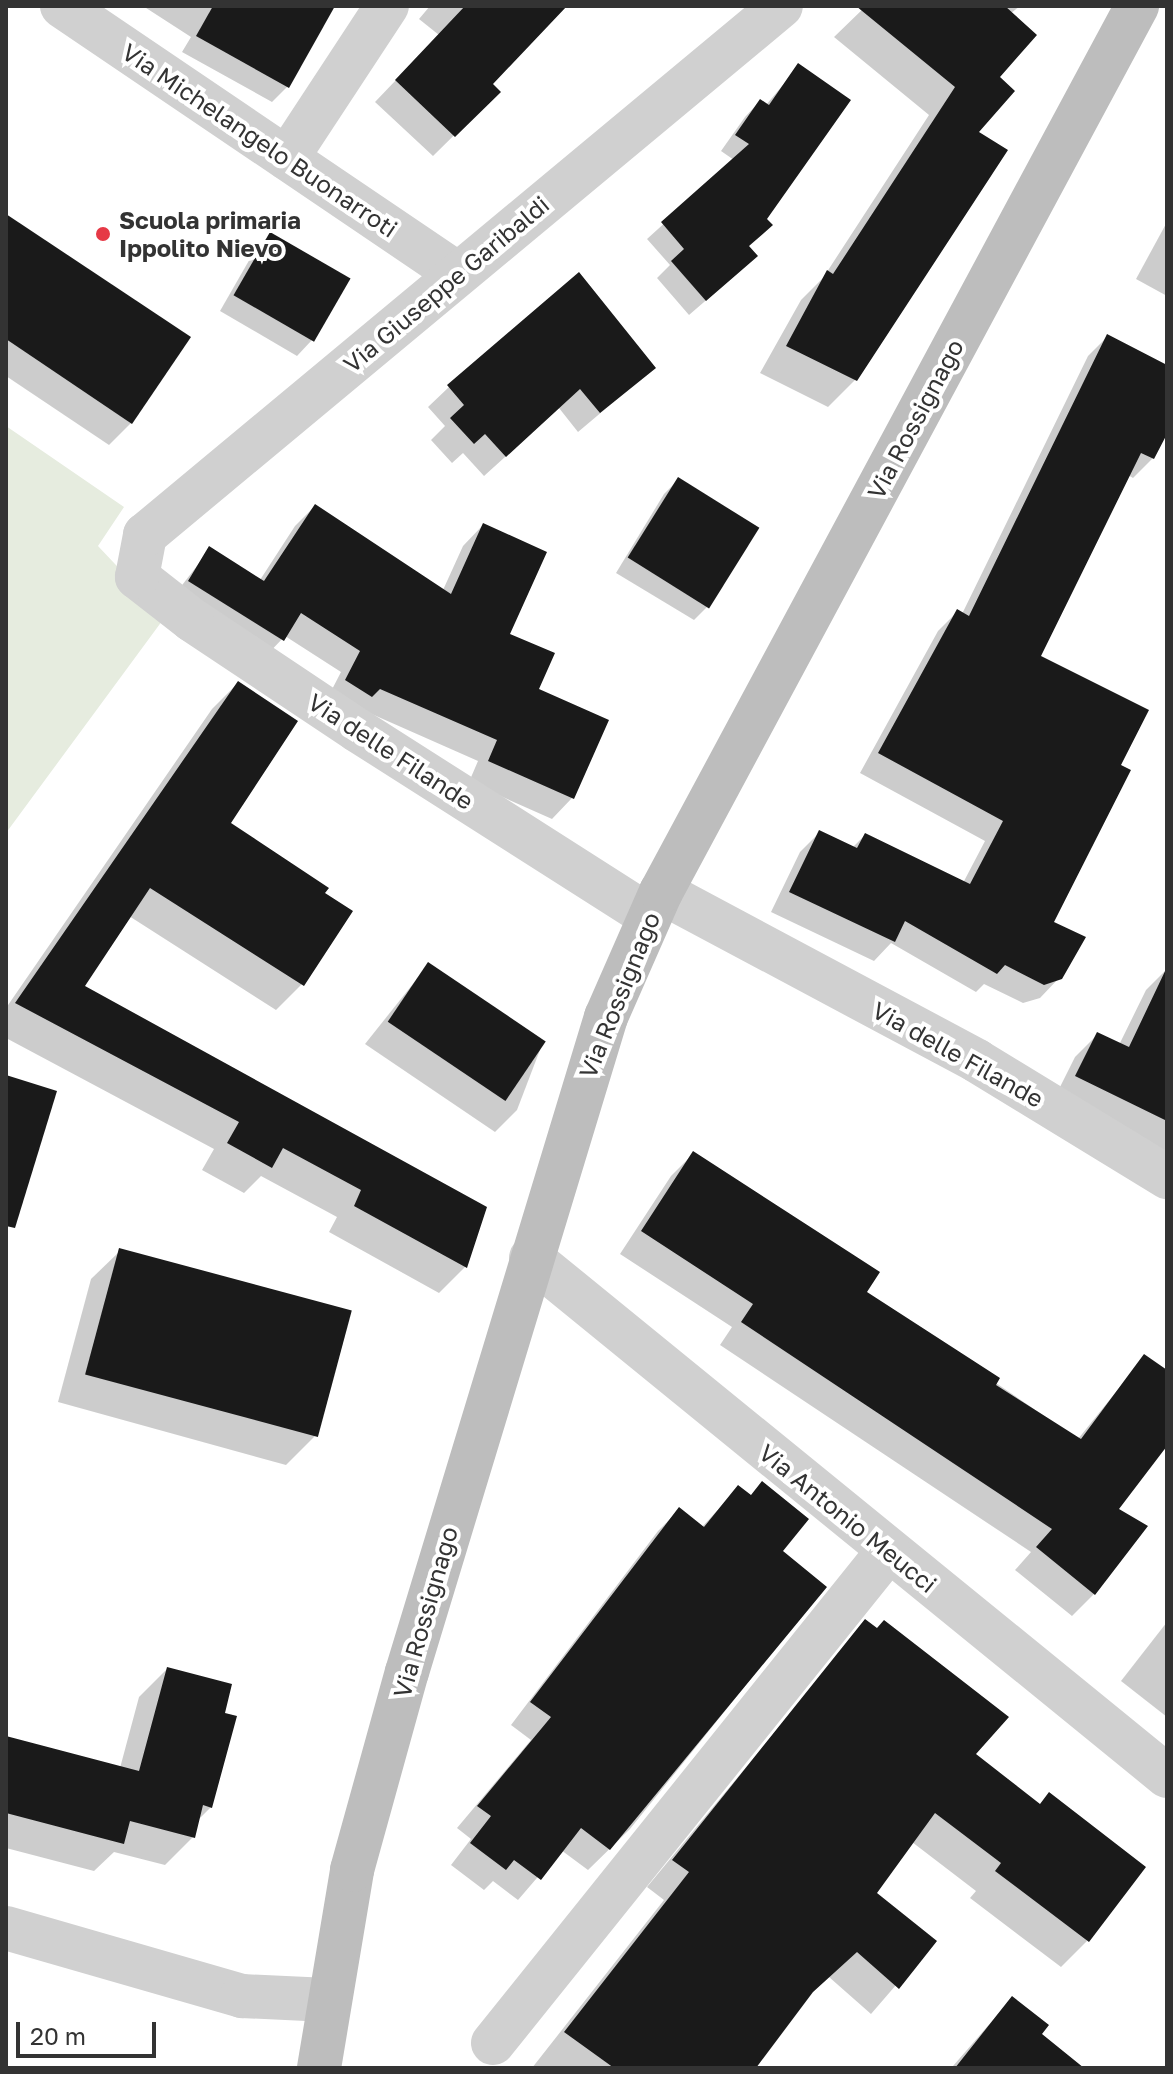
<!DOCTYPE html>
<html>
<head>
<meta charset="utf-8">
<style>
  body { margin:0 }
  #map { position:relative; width:1173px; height:2074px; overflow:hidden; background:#fff; font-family:"Golos Text",sans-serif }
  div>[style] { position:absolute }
  .green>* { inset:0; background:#e6ecdf }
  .shadow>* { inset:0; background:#0003 }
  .building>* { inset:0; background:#1a1a1a; transform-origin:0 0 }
  .street>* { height:44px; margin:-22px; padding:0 22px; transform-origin:22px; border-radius:22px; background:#d0d0d0 }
  .secondary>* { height:44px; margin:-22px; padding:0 22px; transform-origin:22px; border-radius:22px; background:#bdbdbd }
  .dots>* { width:22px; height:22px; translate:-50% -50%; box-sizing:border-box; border:4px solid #fff; border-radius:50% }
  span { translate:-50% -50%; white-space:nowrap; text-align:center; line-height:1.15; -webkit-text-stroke:8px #fff; paint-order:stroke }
  .street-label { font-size:24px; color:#333 }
  .poi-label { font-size:24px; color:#333; font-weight:700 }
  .left { translate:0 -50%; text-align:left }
  .frame { position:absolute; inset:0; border:8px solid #333; pointer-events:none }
  .scale { position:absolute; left:16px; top:2022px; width:140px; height:36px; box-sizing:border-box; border:4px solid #333; border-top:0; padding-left:10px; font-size:24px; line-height:28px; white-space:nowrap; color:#333; -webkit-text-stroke:6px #fff; paint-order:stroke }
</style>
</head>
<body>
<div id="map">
  <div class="green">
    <i style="clip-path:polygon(6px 426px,124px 507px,98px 546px,165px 617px,6px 833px)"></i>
  </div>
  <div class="shadow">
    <i style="clip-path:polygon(143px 6px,324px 6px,288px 86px,272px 102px,182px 52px,191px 37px)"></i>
    <i style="clip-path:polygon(430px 6px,554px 6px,490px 84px,498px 92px,433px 156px,375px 102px,439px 35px,419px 19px)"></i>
    <i style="clip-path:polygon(866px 6px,1020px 6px,1010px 14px,997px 77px,976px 132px,855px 380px,828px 407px,760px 373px,801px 300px,823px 278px,929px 115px,834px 37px)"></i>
    <i style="clip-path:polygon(799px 66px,740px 271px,689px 315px,657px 278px,670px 265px,647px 239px,734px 160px,721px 151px,745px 117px,760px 101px,766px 105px)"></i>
    <i style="clip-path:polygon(6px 217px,131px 423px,109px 445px,6px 376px)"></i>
    <i style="clip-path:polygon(1167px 222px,1167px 296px,1136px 279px)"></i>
    <i style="clip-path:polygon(271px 234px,312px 340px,297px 356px,220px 311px,255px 250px)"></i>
    <i style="clip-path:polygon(1108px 336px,1167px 367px,1167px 429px,1153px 458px,1133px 478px,1128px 475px,1038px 657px,1052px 923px,1060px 977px,1040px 998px,1023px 1003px,984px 984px,976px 992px,891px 943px,874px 961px,771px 912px,800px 852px,820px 832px,852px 848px,865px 835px,963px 883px,985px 841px,860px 773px,938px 631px,957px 612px,962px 614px,1088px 356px)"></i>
    <i style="clip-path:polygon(654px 368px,578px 432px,559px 408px,484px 476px,463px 453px,452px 463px,431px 440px,445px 426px,428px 407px,449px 387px)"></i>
    <i style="clip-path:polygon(678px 480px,708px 606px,694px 620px,616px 573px,664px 494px)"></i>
    <i style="clip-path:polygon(315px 506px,443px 590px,463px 546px,483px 525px,507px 635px,536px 690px,572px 798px,552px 819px,469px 782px,478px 761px,358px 708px,326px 701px,341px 672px,285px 636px,262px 660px,169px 602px,210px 549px,260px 580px,295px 526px)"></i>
    <i style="clip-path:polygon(238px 683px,228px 824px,302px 984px,276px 1010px,129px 916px,82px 987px,484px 1208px,465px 1267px,439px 1293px,329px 1232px,337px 1217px,261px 1176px,244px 1193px,202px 1170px,214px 1149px,6px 1038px,6px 1008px,212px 709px)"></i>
    <i style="clip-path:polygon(428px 965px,543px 1042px,517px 1110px,495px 1132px,365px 1044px)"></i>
    <i style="clip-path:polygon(1167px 969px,1167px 1154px,1054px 1099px,1075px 1057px,1097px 1035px,1119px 1045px,1146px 990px)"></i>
    <i style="clip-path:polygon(693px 1154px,864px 1293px,1078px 1439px,1145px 1356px,1167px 1370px,1167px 1451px,1162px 1448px,1116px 1509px,1094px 1594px,1072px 1616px,1015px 1570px,1031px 1552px,720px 1345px,732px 1327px,620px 1254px,671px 1176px)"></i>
    <i style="clip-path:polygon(120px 1251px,315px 1436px,286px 1465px,58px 1402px,91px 1279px)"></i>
    <i style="clip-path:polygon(738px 1488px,749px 1497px,780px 1552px,824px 1588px,630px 1829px,588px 1870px,561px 1850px,518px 1900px,493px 1881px,484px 1890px,451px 1865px,471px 1839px,457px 1828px,531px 1740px,511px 1725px,658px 1531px,679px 1510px,702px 1527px)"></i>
    <i style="clip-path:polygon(866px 1622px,973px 1754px,1087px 1941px,1061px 1967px,970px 1898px,976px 1891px,912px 1842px,875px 1894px,934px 1941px,871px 2014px,829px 1977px,805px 1999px,752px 2068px,532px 2068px,664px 1900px,647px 1887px)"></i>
    <i style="clip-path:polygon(1167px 1622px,1167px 1717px,1121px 1681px)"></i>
    <i style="clip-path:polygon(167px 1669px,223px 1715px,211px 1807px,197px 1821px,193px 1837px,165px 1865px,114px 1852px,94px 1871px,6px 1848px,6px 1738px,120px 1768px,139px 1697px)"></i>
    <i style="clip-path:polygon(1012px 1998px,1070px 2068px,945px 2068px,953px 2066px)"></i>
  </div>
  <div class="building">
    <i style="clip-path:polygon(213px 6px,335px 6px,289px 88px,196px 36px)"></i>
    <i style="clip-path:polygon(465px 6px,567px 6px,493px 84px,501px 92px,455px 137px,395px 80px)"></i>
    <i style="clip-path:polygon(856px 6px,1005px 6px,1037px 35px,1000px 77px,1015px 91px,979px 132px,1008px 150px,857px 381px,786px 346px,827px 270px,833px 274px,955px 87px)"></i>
    <i style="clip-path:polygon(798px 63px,851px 100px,767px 219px,773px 225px,749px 246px,758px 256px,706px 301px,671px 261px,684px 249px,661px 222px,749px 144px,735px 135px,760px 99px,769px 105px)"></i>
    <i style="clip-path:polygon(6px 214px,191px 337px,132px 424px,6px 339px)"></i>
    <i style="left:270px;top:232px;width:93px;height:73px;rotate:30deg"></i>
    <i style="clip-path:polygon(579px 272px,656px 368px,600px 413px,580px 389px,506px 457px,485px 434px,474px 444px,450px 418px,464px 405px,447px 385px)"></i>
    <i style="clip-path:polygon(1107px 334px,1167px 365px,1167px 434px,1154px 459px,1141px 453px,1041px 656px,1149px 710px,1121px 765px,1131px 770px,1054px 922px,1086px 937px,1062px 979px,1044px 985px,1005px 965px,997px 974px,905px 921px,895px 942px,789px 892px,819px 830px,857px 848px,865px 833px,970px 884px,1003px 821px,878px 753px,957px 609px,969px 616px)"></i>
    <i style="left:678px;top:477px;width:96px;height:95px;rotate:32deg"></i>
    <i style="clip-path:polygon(315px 504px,451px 594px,483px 523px,547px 552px,510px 634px,555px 653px,539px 689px,609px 720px,574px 799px,488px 761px,497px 740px,380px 689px,372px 697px,345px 680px,360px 651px,301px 613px,284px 641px,188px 581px,209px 546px,264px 581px)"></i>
    <i style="clip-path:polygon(238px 681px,298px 721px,231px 823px,329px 888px,325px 893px,353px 911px,304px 986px,150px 888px,85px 986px,487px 1207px,467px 1268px,354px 1206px,361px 1190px,283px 1148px,272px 1168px,227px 1143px,239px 1122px,15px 1003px)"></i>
    <i style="left:428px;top:962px;width:142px;height:72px;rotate:34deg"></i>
    <i style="clip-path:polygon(1167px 967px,1167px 1121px,1075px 1076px,1097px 1032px,1129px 1047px)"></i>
    <i style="clip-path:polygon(6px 1075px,57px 1091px,15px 1228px,6px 1226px)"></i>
    <i style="clip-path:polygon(693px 1151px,880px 1272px,867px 1292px,1000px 1378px,996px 1385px,1081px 1439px,1144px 1354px,1167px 1370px,1167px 1446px,1119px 1509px,1148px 1526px,1095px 1595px,1036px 1547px,1052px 1529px,741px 1322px,753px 1304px,641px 1231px)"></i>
    <i style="left:119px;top:1248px;width:241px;height:131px;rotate:15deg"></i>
    <i style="clip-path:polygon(762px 1481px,809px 1519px,783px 1551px,827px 1587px,610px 1850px,581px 1828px,541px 1880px,514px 1860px,506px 1870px,470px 1843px,491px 1816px,477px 1806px,551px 1717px,530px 1702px,679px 1507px,704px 1527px,738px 1485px,751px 1495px)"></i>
    <i style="clip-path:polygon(865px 1619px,877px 1628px,884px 1620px,1009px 1717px,976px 1754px,1040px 1804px,1049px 1792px,1146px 1867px,1089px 1942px,995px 1871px,1001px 1863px,935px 1813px,877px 1893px,937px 1941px,899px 1989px,857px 1952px,813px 1992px,756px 2068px,614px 2068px,564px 2032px,689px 1872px,672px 1860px)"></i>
    <i style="clip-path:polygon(167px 1667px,232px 1684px,225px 1713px,237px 1716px,212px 1808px,203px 1805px,195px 1838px,130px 1821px,124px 1844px,6px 1813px,6px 1736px,139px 1771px)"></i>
    <i style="clip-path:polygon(1012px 1996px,1049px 2025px,1042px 2034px,1084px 2068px,955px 2068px)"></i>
  </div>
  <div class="street">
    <i style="left:62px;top:6px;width:478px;rotate:34.1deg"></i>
    <i style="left:287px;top:158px;width:182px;rotate:-56.7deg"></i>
    <i style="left:661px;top:892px;width:358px;rotate:28.1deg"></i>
    <i style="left:977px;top:1061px;width:223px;rotate:31.4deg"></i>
    <i style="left:649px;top:916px;width:346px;rotate:-147.5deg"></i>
    <i style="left:357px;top:730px;width:198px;rotate:-146.3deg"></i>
    <i style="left:192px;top:620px;width:70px;rotate:-142deg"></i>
    <i style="left:137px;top:577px;width:43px;rotate:-79.2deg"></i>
    <i style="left:145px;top:535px;width:827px;rotate:-39.75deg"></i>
    <i style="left:531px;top:1258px;width:820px;rotate:39.16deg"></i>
    <i style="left:6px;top:1928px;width:246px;rotate:16.1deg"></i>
    <i style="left:242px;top:1996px;width:86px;rotate:2.7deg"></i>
    <i style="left:493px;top:2043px;width:631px;rotate:-51.24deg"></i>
  </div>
  <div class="secondary">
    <i style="left:319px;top:2068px;width:201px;rotate:-80.5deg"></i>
    <i style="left:352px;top:1870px;width:205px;rotate:-74.5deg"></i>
    <i style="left:407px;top:1672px;width:685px;rotate:-73.1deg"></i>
    <i style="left:606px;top:1017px;width:137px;rotate:-66.3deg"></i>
    <i style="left:661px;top:892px;width:1006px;rotate:-61.75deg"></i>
  </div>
  <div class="dots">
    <i style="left:103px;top:234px;background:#e63946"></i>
  </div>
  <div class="street-label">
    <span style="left:260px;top:140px;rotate:34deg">Via Michelangelo Buonarroti</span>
    <span style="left:446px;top:284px;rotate:-40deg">Via Giuseppe Garibaldi</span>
    <span style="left:915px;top:419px;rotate:-62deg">Via Rossignago</span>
    <span style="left:391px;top:751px;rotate:33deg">Via delle Filande</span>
    <span style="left:619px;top:995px;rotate:-68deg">Via Rossignago</span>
    <span style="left:958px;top:1054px;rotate:29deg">Via delle Filande</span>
    <span style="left:848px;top:1518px;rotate:39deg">Via Antonio Meucci</span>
    <span style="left:425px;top:1612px;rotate:-74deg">Via Rossignago</span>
  </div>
  <div class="poi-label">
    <span class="left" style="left:119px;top:234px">Scuola primaria<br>Ippolito Nievo</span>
  </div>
  <div class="frame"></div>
  <div class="scale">20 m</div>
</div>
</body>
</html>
